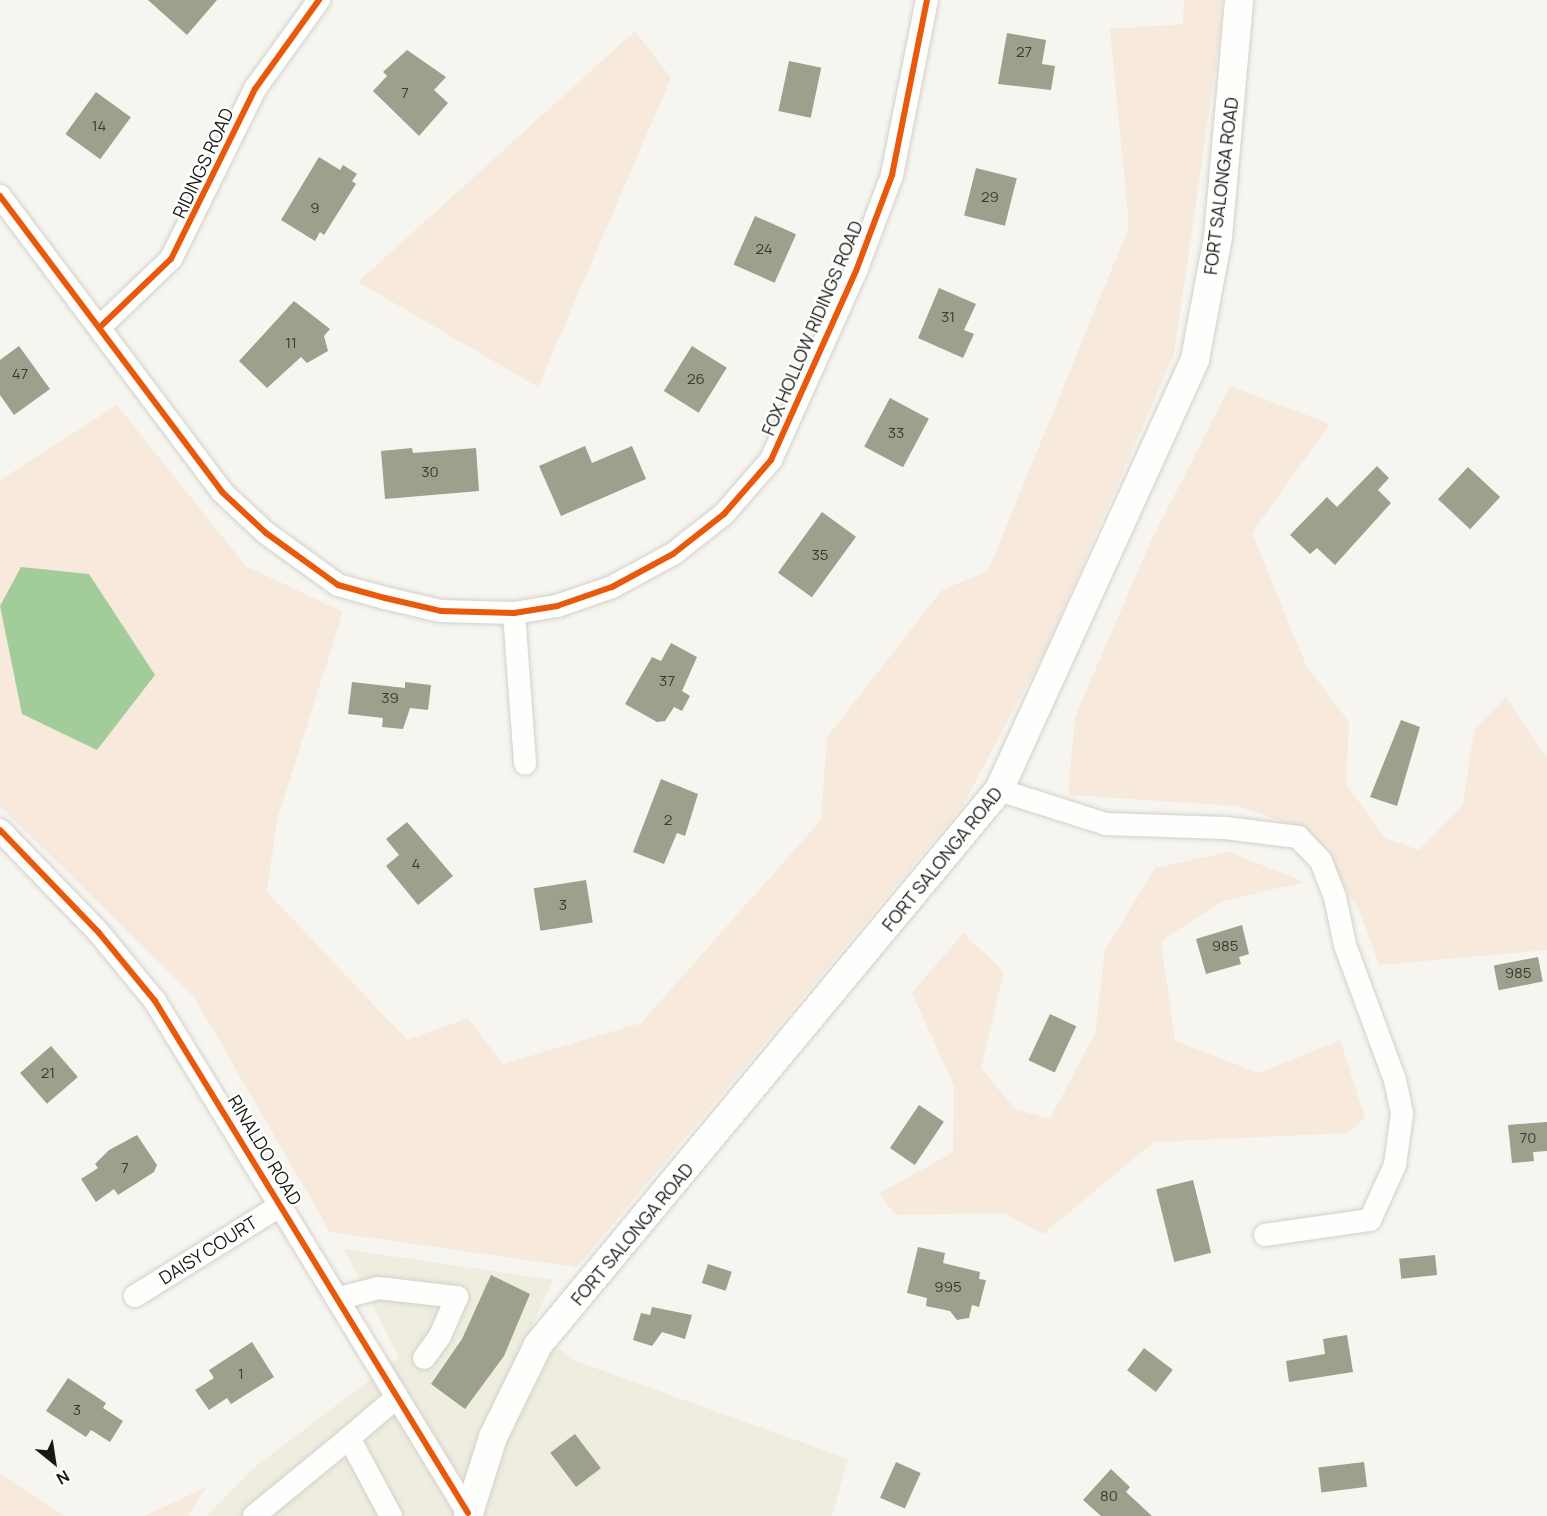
<!DOCTYPE html>
<html>
<head>
<meta charset="utf-8">
<style>
  body { margin:0 }
  #map { position:relative; width:1547px; height:1516px; overflow:hidden; background:#f6f5ef; font-family:Manrope,sans-serif }
  div>[style] { position:absolute }
  .built>* { inset:0; background:#eeeddf }
  .green>* { inset:0; background:#f7eadc }
  .water>* { inset:0; background:#a2cd9a }
  .building>* { inset:0; background:#9ca08d; transform-origin:0 0 }
  .roads { filter:drop-shadow(0 0 2px #d2d1cc) drop-shadow(0 0 2px #d2d1cc) }
  .minor>* { height:22px; margin:-11px; padding:0 11px; transform-origin:11px; border-radius:11px; background:#fefefd }
  .major>* { height:28px; margin:-14px; padding:0 14px; transform-origin:14px; border-radius:14px; background:#fefefd }
  .cycleway>* { height:6px; margin:-3px; padding:0 3px; transform-origin:3px; border-radius:3px; background:#e8590c }
  span { translate:-50% -50%; white-space:nowrap; text-align:center; line-height:1.15; -webkit-text-stroke:4.5px #fff; paint-order:stroke }
  .number-label { font-size:15px; color:#393a32 }
  .number-label span { -webkit-text-stroke-width:0 }
  .street-label { font-size:18px; color:#181813 }
  .north { position:absolute; left:24px; top:1432px; width:60px; height:60px; -webkit-text-stroke:4px #fff; paint-order:stroke; rotate:150deg; font-size:16px; font-weight:700; line-height:24px; text-align:center; color:#181813 }
  .north::after { content:''; display:block; margin:auto; width:21px; height:27px; background:#181813; clip-path:polygon(50% 0,100% 100%,50% 72%,0 100%) }
</style>
</head>
<body>
<div id="map">
  <div class="built">
    <i style="clip-path:polygon(344px 1249px,553px 1280px,532px 1326px,573px 1360px,848px 1459px,832px 1516px,207px 1516px,251px 1470px,399px 1358px)"></i>
  </div>
  <div class="green">
    <i style="clip-path:polygon(1184px 0,1222px 0,1221px 29px,1174px 354px,1049px 643px,962px 807px,577px 1267px,330px 1232px,194px 997px,0 806px,0 480px,117px 405px,246px 566px,343px 612px,277px 820px,267px 892px,407px 1040px,468px 1018px,503px 1064px,641px 1023px,821px 820px,827px 737px,942px 590px,988px 571px,1129px 227px,1110px 29px,1183px 24px)"></i>
    <i style="clip-path:polygon(635px 31px,671px 78px,538px 387px,358px 282px)"></i>
    <i style="clip-path:polygon(1230px 386px,1330px 424px,1252px 533px,1306px 665px,1349px 722px,1346px 784px,1385px 838px,1419px 850px,1463px 805px,1474px 730px,1506px 697px,1547px 758px,1547px 950px,1379px 965px,1360px 912px,1314px 834px,1239px 806px,1068px 795px,1075px 717px,1149px 545px)"></i>
    <i style="clip-path:polygon(1229px 852px,1305px 882px,1223px 901px,1161px 941px,1175px 1041px,1259px 1073px,1340px 1040px,1365px 1118px,1348px 1133px,1154px 1142px,1043px 1234px,1004px 1213px,896px 1215px,879px 1194px,953px 1152px,954px 1086px,912px 993px,963px 933px,1004px 972px,981px 1068px,1015px 1109px,1050px 1119px,1095px 1033px,1105px 951px,1155px 868px)"></i>
    <i style="clip-path:polygon(0 1473px,65px 1516px,0 1516px)"></i>
    <i style="clip-path:polygon(206px 1487px,188px 1516px,145px 1516px)"></i>
  </div>
  <div class="water">
    <i style="clip-path:polygon(21px 567px,89px 574px,155px 675px,97px 750px,22px 714px,0 606px)"></i>
  </div>
  <div class="building">
    <i style="clip-path:polygon(148px 0,217px 0,187px 35px)"></i>
    <i style="clip-path:polygon(1007px 33px,1046px 40px,1042px 64px,1055px 66px,1051px 90px,998px 84px)"></i>
    <i style="clip-path:polygon(407px 50px,446px 77px,434px 90px,448px 103px,419px 136px,373px 91px,387px 76px,383px 72px)"></i>
    <i style="left:789px;top:61px;width:33px;height:51px;rotate:12deg"></i>
    <i style="left:96px;top:92px;width:43px;height:52px;rotate:36deg"></i>
    <i style="clip-path:polygon(319px 157px,340px 170px,343px 165px,357px 174px,352px 181px,356px 184px,324px 235px,320px 232px,315px 241px,281px 220px)"></i>
    <i style="left:976px;top:168px;width:42px;height:49px;rotate:14deg"></i>
    <i style="left:755px;top:216px;width:45px;height:53px;rotate:24deg"></i>
    <i style="clip-path:polygon(939px 288px,976px 304px,964px 330px,974px 334px,963px 358px,918px 338px)"></i>
    <i style="clip-path:polygon(294px 301px,330px 329px,324px 336px,328px 351px,307px 363px,301px 357px,267px 388px,239px 361px)"></i>
    <i style="clip-path:polygon(19px 346px,50px 389px,14px 415px,0 395px,0 360px)"></i>
    <i style="left:692px;top:346px;width:41px;height:53px;rotate:32deg"></i>
    <i style="left:890px;top:398px;width:44px;height:55px;rotate:28deg"></i>
    <i style="clip-path:polygon(585px 446px,592px 463px,632px 446px,646px 479px,561px 516px,539px 466px)"></i>
    <i style="clip-path:polygon(412px 448px,413px 453px,476px 448px,479px 491px,385px 499px,381px 451px)"></i>
    <i style="clip-path:polygon(1377px 466px,1389px 478px,1378px 490px,1391px 503px,1335px 565px,1317px 548px,1310px 554px,1290px 535px,1327px 497px,1337px 507px)"></i>
    <i style="left:1468px;top:467px;width:44px;height:44px;rotate:43deg"></i>
    <i style="left:822px;top:512px;width:42px;height:75px;rotate:36deg"></i>
    <i style="clip-path:polygon(671px 643px,697px 657px,682px 691px,690px 696px,682px 711px,674px 707px,665px 721px,657px 722px,625px 704px,652px 657px,661px 661px)"></i>
    <i style="clip-path:polygon(352px 682px,405px 688px,405px 682px,431px 685px,428px 710px,410px 708px,403px 729px,382px 727px,383px 718px,348px 714px)"></i>
    <i style="clip-path:polygon(1401px 720px,1420px 727px,1397px 806px,1370px 797px)"></i>
    <i style="clip-path:polygon(661px 779px,698px 794px,685px 836px,677px 833px,664px 864px,633px 852px)"></i>
    <i style="clip-path:polygon(407px 822px,453px 876px,418px 905px,386px 866px,399px 855px,386px 839px)"></i>
    <i style="left:586px;top:880px;width:43px;height:53px;rotate:81deg"></i>
    <i style="clip-path:polygon(1242px 925px,1249px 954px,1239px 957px,1241px 964px,1206px 974px,1196px 939px)"></i>
    <i style="left:1538px;top:957px;width:25px;height:45px;rotate:79deg"></i>
    <i style="left:1050px;top:1014px;width:29px;height:51px;rotate:25deg"></i>
    <i style="left:51px;top:1046px;width:41px;height:41px;rotate:49deg"></i>
    <i style="left:919px;top:1105px;width:30px;height:52px;rotate:34deg"></i>
    <i style="clip-path:polygon(1547px 1122px,1547px 1151px,1533px 1152px,1534px 1161px,1512px 1163px,1508px 1125px)"></i>
    <i style="clip-path:polygon(137px 1135px,157px 1165px,154px 1172px,118px 1195px,114px 1189px,96px 1202px,81px 1179px,98px 1168px,95px 1164px,109px 1150px)"></i>
    <i style="left:1193px;top:1180px;width:75px;height:38px;rotate:76deg"></i>
    <i style="clip-path:polygon(918px 1247px,945px 1253px,943px 1263px,980px 1272px,979px 1279px,986px 1280px,979px 1307px,972px 1305px,969px 1318px,957px 1320px,950px 1311px,926px 1306px,927px 1298px,907px 1293px)"></i>
    <i style="left:1435px;top:1255px;width:20px;height:36px;rotate:84deg"></i>
    <i style="left:708px;top:1264px;width:25px;height:20px;rotate:18deg"></i>
    <i style="clip-path:polygon(491px 1275px,530px 1294px,504px 1356px,465px 1409px,431px 1384px,462px 1339px)"></i>
    <i style="clip-path:polygon(652px 1307px,692px 1315px,685px 1339px,662px 1332px,652px 1346px,633px 1340px,641px 1313px,650px 1315px)"></i>
    <i style="clip-path:polygon(1347px 1335px,1353px 1372px,1289px 1382px,1286px 1361px,1325px 1354px,1323px 1339px)"></i>
    <i style="clip-path:polygon(252px 1342px,274px 1377px,231px 1404px,227px 1398px,209px 1410px,195px 1390px,214px 1378px,209px 1370px)"></i>
    <i style="left:1144px;top:1348px;width:36px;height:28px;rotate:37deg"></i>
    <i style="clip-path:polygon(68px 1378px,106px 1403px,103px 1408px,123px 1421px,110px 1442px,91px 1430px,86px 1437px,46px 1411px)"></i>
    <i style="left:575px;top:1434px;width:43px;height:31px;rotate:53deg"></i>
    <i style="left:896px;top:1462px;width:27px;height:39px;rotate:24deg"></i>
    <i style="left:1364px;top:1462px;width:25px;height:46px;rotate:83deg"></i>
    <i style="clip-path:polygon(1111px 1469px,1130px 1487px,1126px 1492px,1152px 1516px,1101px 1516px,1083px 1500px)"></i>
  </div>
  <div class="roads">
    <div class="minor">
      <i style="left:0;top:196px;width:370px;rotate:53.1deg"></i>
      <i style="left:222px;top:492px;width:60px;rotate:43deg"></i>
      <i style="left:266px;top:533px;width:89px;rotate:35.8deg"></i>
      <i style="left:338px;top:585px;width:49px;rotate:15.5deg"></i>
      <i style="left:385px;top:598px;width:57px;rotate:13.1deg"></i>
      <i style="left:441px;top:611px;width:73px;rotate:1.6deg"></i>
      <i style="left:514px;top:613px;width:44px;rotate:-9.2deg"></i>
      <i style="left:557px;top:606px;width:58px;rotate:-19.1deg"></i>
      <i style="left:612px;top:587px;width:69px;rotate:-28.4deg"></i>
      <i style="left:673px;top:554px;width:65px;rotate:-38.1deg"></i>
      <i style="left:724px;top:514px;width:72px;rotate:-49deg"></i>
      <i style="left:771px;top:460px;width:207px;rotate:-65.8deg"></i>
      <i style="left:856px;top:271px;width:103px;rotate:-69.4deg"></i>
      <i style="left:892px;top:175px;width:178px;rotate:-78.7deg"></i>
      <i style="left:100px;top:327px;width:98px;rotate:-43.8deg"></i>
      <i style="left:171px;top:259px;width:190px;rotate:-63.7deg"></i>
      <i style="left:255px;top:89px;width:110px;rotate:-54.3deg"></i>
      <i style="left:514px;top:613px;width:151px;rotate:85.8deg"></i>
      <i style="left:999px;top:790px;width:112px;rotate:17.6deg"></i>
      <i style="left:1106px;top:824px;width:119px;rotate:1.9deg"></i>
      <i style="left:1225px;top:828px;width:74px;rotate:7deg"></i>
      <i style="left:1298px;top:837px;width:33px;rotate:46deg"></i>
      <i style="left:1321px;top:861px;width:39px;rotate:69deg"></i>
      <i style="left:1335px;top:897px;width:49px;rotate:78.2deg"></i>
      <i style="left:1345px;top:945px;width:144px;rotate:69.7deg"></i>
      <i style="left:1395px;top:1080px;width:35px;rotate:78deg"></i>
      <i style="left:1402px;top:1114px;width:51px;rotate:97.8deg"></i>
      <i style="left:1395px;top:1165px;width:60px;rotate:114.4deg"></i>
      <i style="left:1370px;top:1220px;width:106px;rotate:171.9deg"></i>
      <i style="left:0;top:830px;width:143px;rotate:46.1deg"></i>
      <i style="left:99px;top:933px;width:88px;rotate:50.5deg"></i>
      <i style="left:155px;top:1001px;width:600px;rotate:58.56deg"></i>
      <i style="left:135px;top:1296px;width:172px;rotate:-31.9deg"></i>
      <i style="left:337px;top:1299px;width:42px;rotate:-15deg"></i>
      <i style="left:378px;top:1288px;width:80px;rotate:6.5deg"></i>
      <i style="left:457px;top:1297px;width:43px;rotate:113.6deg"></i>
      <i style="left:440px;top:1336px;width:27px;rotate:126deg"></i>
      <i style="left:254px;top:1516px;width:123px;rotate:-39.4deg"></i>
      <i style="left:391px;top:1516px;width:89px;rotate:-118.3deg"></i>
      <i style="left:349px;top:1438px;width:63px;rotate:-40.5deg"></i>
    </div>
    <div class="major">
      <i style="left:468px;top:1516px;width:83px;rotate:-72.4deg"></i>
      <i style="left:493px;top:1437px;width:102px;rotate:-63.9deg"></i>
      <i style="left:538px;top:1345px;width:721px;rotate:-50.29deg"></i>
      <i style="left:999px;top:790px;width:473px;rotate:-65.5deg"></i>
      <i style="left:1195px;top:359px;width:124px;rotate:-79.3deg"></i>
      <i style="left:1218px;top:237px;width:238px;rotate:-84.9deg"></i>
    </div>
  </div>
  <div class="cycleway">
    <i style="left:0;top:196px;width:370px;rotate:53.1deg"></i>
    <i style="left:222px;top:492px;width:60px;rotate:43deg"></i>
    <i style="left:266px;top:533px;width:89px;rotate:35.8deg"></i>
    <i style="left:338px;top:585px;width:49px;rotate:15.5deg"></i>
    <i style="left:385px;top:598px;width:57px;rotate:13.1deg"></i>
    <i style="left:441px;top:611px;width:73px;rotate:1.6deg"></i>
    <i style="left:514px;top:613px;width:44px;rotate:-9.2deg"></i>
    <i style="left:557px;top:606px;width:58px;rotate:-19.1deg"></i>
    <i style="left:612px;top:587px;width:69px;rotate:-28.4deg"></i>
    <i style="left:673px;top:554px;width:65px;rotate:-38.1deg"></i>
    <i style="left:724px;top:514px;width:72px;rotate:-49deg"></i>
    <i style="left:771px;top:460px;width:207px;rotate:-65.8deg"></i>
    <i style="left:856px;top:271px;width:103px;rotate:-69.4deg"></i>
    <i style="left:892px;top:175px;width:178px;rotate:-78.7deg"></i>
    <i style="left:100px;top:327px;width:98px;rotate:-43.8deg"></i>
    <i style="left:171px;top:259px;width:190px;rotate:-63.7deg"></i>
    <i style="left:255px;top:89px;width:110px;rotate:-54.3deg"></i>
    <i style="left:0;top:830px;width:143px;rotate:46.1deg"></i>
    <i style="left:99px;top:933px;width:88px;rotate:50.5deg"></i>
    <i style="left:155px;top:1001px;width:600px;rotate:58.56deg"></i>
  </div>
  <div class="number-label">
    <span style="left:1024px;top:52px">27</span>
    <span style="left:405px;top:93px">7</span>
    <span style="left:99px;top:126px">14</span>
    <span style="left:990px;top:197px">29</span>
    <span style="left:315px;top:208px">9</span>
    <span style="left:764px;top:249px">24</span>
    <span style="left:948px;top:317px">31</span>
    <span style="left:291px;top:343px">11</span>
    <span style="left:20px;top:374px">47</span>
    <span style="left:696px;top:379px">26</span>
    <span style="left:896px;top:433px">33</span>
    <span style="left:430px;top:472px">30</span>
    <span style="left:820px;top:555px">35</span>
    <span style="left:667px;top:681px">37</span>
    <span style="left:390px;top:698px">39</span>
    <span style="left:668px;top:820px">2</span>
    <span style="left:416px;top:864px">4</span>
    <span style="left:563px;top:905px">3</span>
    <span style="left:1225px;top:946px">985</span>
    <span style="left:1518px;top:973px">985</span>
    <span style="left:48px;top:1073px">21</span>
    <span style="left:1528px;top:1138px">70</span>
    <span style="left:125px;top:1168px">7</span>
    <span style="left:948px;top:1287px">995</span>
    <span style="left:241px;top:1374px">1</span>
    <span style="left:77px;top:1410px">3</span>
    <span style="left:1109px;top:1496px">80</span>
  </div>
  <div class="street-label">
    <span style="left:203px;top:163px;rotate:-65deg">RIDINGS ROAD</span>
    <span style="left:1221px;top:186px;rotate:-83deg">FORT SALONGA ROAD</span>
    <span style="left:812px;top:328px;rotate:-67deg">FOX HOLLOW RIDINGS ROAD</span>
    <span style="left:942px;top:859px;rotate:-51deg">FORT SALONGA ROAD</span>
    <span style="left:265px;top:1150px;rotate:59deg">RINALDO ROAD</span>
    <span style="left:632px;top:1234px;rotate:-50deg">FORT SALONGA ROAD</span>
    <span style="left:208px;top:1250px;rotate:-32deg">DAISY COURT</span>
  </div>
  <div class="north">N</div>
</div>
</body>
</html>
